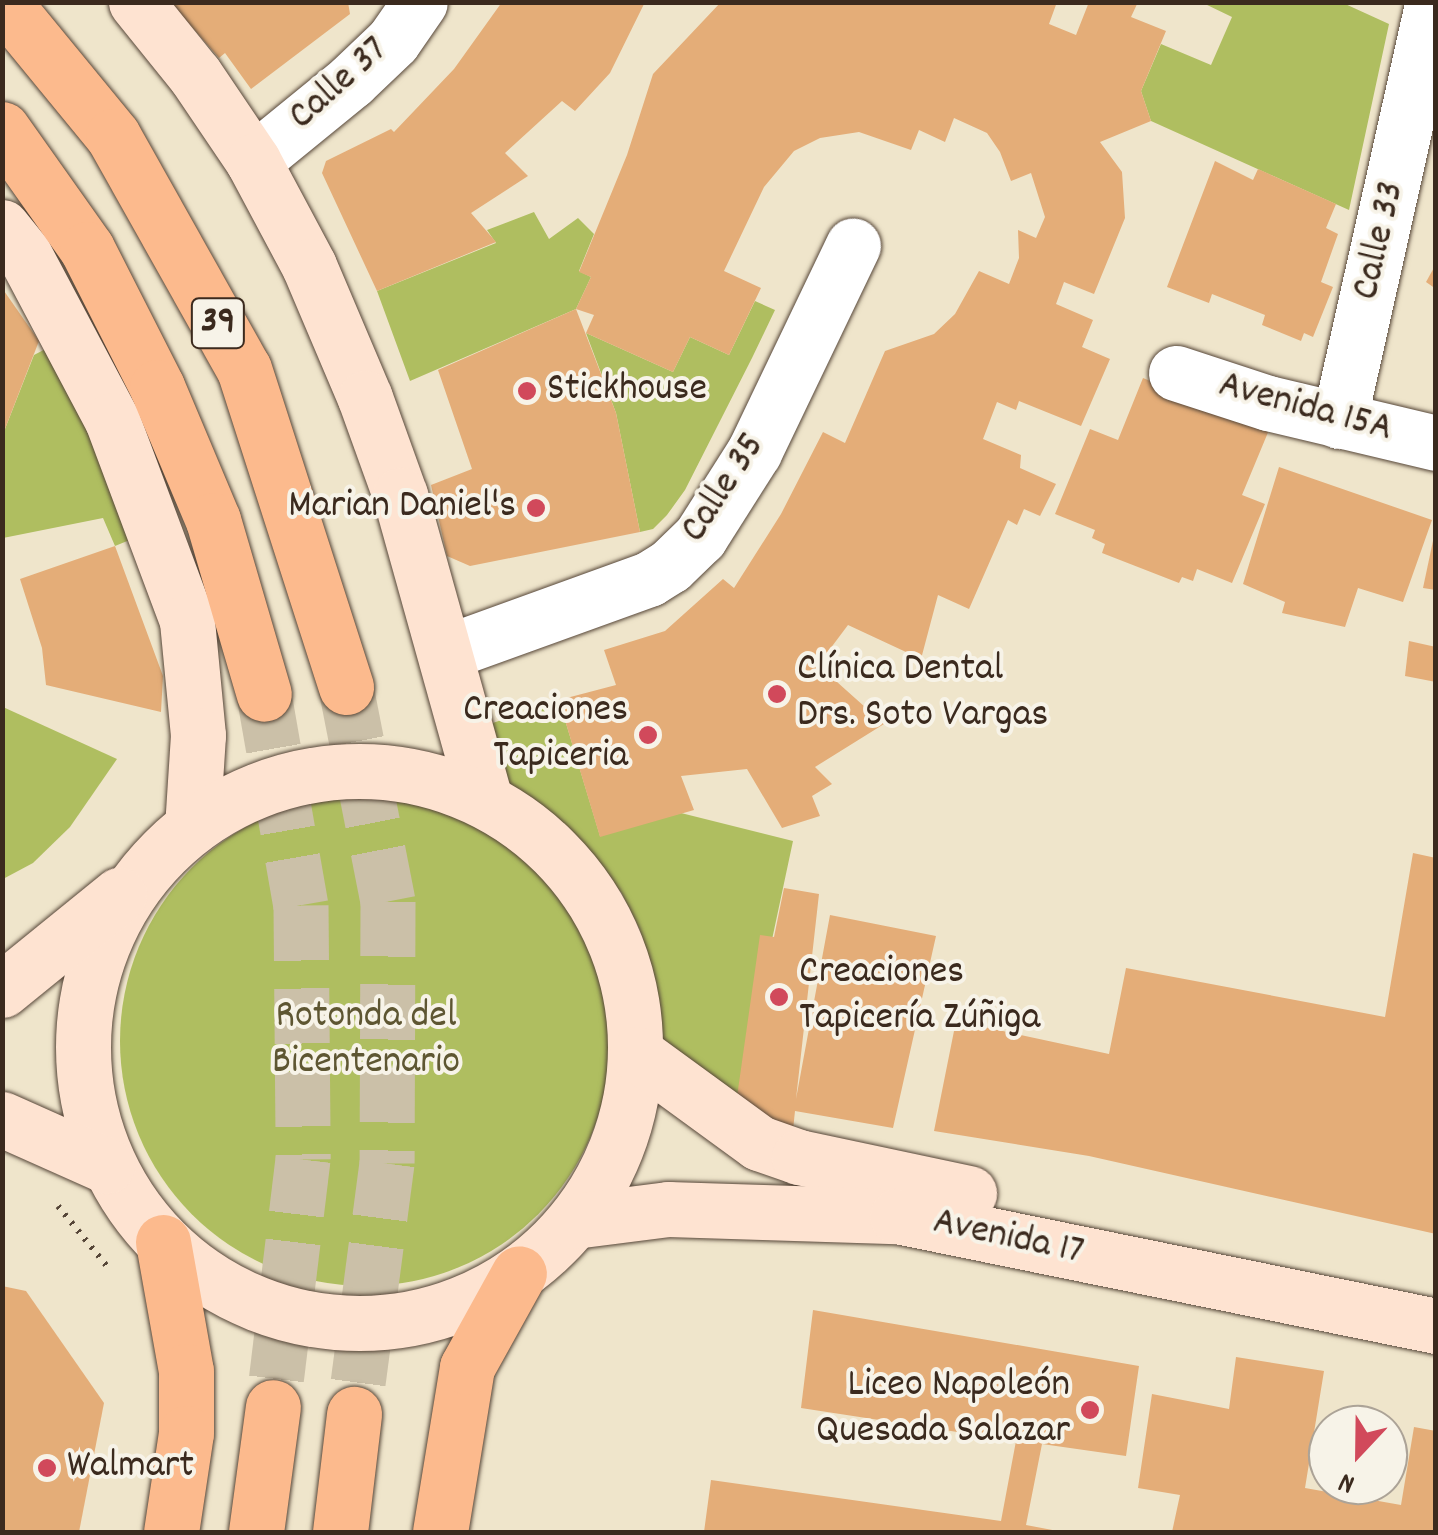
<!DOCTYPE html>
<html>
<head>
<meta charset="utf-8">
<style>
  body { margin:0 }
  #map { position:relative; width:1438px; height:1535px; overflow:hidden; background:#efe5cb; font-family:Dekko,sans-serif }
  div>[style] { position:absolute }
  .green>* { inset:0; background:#afbe60 }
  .round { border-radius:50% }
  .building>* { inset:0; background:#e4ad78 }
  .highway-tunnel>* { height:55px; margin-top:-27.5px; transform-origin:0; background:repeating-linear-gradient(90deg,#cbc0a8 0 55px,transparent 0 83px) }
  .path>* { height:6px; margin-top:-3px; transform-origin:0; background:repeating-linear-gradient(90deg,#564638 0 2.5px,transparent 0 10.5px) }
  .roads { filter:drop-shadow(0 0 2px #564638) drop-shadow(0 0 2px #564638) }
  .street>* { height:55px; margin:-27.5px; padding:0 27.5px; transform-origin:27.5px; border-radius:27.5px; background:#fff }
  .secondary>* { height:55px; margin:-27.5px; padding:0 27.5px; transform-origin:27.5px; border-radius:27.5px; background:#fee3d1 }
  .secondary>.ring { margin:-27.5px; padding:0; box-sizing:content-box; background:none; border:55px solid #fee3d1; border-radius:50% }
  .highway>* { height:55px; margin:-27.5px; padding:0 27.5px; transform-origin:27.5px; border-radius:27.5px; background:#fcba8d }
  .dots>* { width:28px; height:28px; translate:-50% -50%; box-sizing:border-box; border:5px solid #f7f3e8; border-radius:50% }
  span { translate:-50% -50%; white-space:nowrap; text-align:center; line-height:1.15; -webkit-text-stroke:8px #f7f3e8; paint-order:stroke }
  .shield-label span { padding:2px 8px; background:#f7f3e8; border:2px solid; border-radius:8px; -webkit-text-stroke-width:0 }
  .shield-label { font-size:38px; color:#3b2a1e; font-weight:700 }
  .street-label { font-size:40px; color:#3b2a1e }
  .poi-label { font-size:40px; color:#3b2a1e }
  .left { translate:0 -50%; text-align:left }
  .right { translate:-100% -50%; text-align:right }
  .park-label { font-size:40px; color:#5e5632 }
  .frame { position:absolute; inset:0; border:5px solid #3b2a1e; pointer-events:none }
  .north { position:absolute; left:1308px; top:1405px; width:100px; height:100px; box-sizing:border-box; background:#f7f3e8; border:2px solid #aca397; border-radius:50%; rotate:202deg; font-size:28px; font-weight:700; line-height:40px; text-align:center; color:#3b2a1e }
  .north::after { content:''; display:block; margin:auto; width:35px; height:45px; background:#d1495b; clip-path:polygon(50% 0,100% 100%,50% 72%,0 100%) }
</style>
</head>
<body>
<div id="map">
  <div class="green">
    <i style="clip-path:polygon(1203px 3px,1343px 3px,1389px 24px,1349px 210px,1151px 121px,1141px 91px,1161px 44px,1211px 65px,1232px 17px)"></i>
    <i style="clip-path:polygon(534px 212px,549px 239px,578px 218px,594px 234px,579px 271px,591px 277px,576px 309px,410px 381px,377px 291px,496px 243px,487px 230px)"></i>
    <i style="clip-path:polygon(755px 301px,775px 310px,752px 358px,685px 490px,667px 515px,653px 529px,640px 532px,616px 413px,586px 333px,673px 372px,690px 337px,729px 355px)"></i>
    <i style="clip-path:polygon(59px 342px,137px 537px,115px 546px,103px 518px,3px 538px,3px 434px,34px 355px)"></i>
    <i style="clip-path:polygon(559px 700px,600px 836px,681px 813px,793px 841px,734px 1118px,649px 1059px,642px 1025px,648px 984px,640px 930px,621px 892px,583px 852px,530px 825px,505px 802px,487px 725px)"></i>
    <i style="clip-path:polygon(3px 707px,117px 759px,70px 827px,33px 863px,3px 879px)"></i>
    <i class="round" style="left:120px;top:796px;width:490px;height:490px"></i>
  </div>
  <div class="building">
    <i style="clip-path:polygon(170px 2px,348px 2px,350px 14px,251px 89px,225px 53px,219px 58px)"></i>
    <i style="clip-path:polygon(502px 2px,645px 2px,610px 73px,575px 111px,562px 101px,505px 153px,528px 176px,471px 213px,496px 242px,377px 291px,322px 173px,326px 161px,391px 129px,394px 132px,454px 69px)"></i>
    <i style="clip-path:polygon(721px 2px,1057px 2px,1049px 24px,1076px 35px,1089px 2px,1138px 2px,1131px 17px,1166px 31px,1141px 91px,1151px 121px,1100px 142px,1122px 172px,1125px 218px,1094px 294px,1064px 282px,1056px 304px,1093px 320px,1082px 347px,1110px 359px,1081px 426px,1019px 401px,1016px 410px,997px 402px,983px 439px,1021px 455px,1020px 468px,1056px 484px,1040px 516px,1024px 509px,1017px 525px,1008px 520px,969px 609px,938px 595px,921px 659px,848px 625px,818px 665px,884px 724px,815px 767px,832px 784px,812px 796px,820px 816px,782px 828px,747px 769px,681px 776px,694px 810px,600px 837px,559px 700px,616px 685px,604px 650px,665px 631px,723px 579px,734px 588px,781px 514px,823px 432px,845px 443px,885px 351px,934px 334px,955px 314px,979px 271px,1009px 284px,1019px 258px,1018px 230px,1036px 238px,1045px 217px,1031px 173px,1011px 181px,1000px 152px,987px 133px,954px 118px,945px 142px,919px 130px,911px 150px,859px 132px,820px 138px,794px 151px,764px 187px,724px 271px,761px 288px,729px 355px,690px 337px,673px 372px,586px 333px,594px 315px,576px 309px,591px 277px,579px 272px,627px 155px,653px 74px)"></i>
    <i style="clip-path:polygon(1215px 161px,1253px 180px,1258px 169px,1336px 204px,1326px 228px,1338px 234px,1321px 282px,1333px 287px,1313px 337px,1304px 333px,1301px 341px,1262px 325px,1265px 315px,1212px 294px,1209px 303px,1167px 287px)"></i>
    <i style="clip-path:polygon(1436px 264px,1436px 289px,1426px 282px)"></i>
    <i style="clip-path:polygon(2px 288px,39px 341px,3px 434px,2px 434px)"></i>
    <i style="clip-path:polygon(576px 309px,616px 413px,640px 532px,470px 566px,447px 556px,431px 485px,472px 469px,438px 370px)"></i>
    <i style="clip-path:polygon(1143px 378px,1269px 430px,1242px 495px,1265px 504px,1232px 583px,1197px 569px,1193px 581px,1182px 577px,1179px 583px,1102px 553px,1105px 544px,1092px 538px,1095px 530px,1055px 514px,1090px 429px,1118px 440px)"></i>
    <i style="clip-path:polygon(1279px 467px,1432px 520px,1403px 602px,1358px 588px,1345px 627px,1282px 613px,1285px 602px,1243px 584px)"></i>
    <i style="clip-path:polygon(1434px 536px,1436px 537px,1436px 590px,1423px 588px)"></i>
    <i style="clip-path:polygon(115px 546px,163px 676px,161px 712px,46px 685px,42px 648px,20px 579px)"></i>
    <i style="clip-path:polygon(1409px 641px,1436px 647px,1436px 682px,1405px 676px)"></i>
    <i style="clip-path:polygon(1413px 853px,1436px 858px,1436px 1234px,1089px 1156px,934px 1131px,956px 1021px,1109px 1054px,1126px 968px,1385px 1017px)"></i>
    <i style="clip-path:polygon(784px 888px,819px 894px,796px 1099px,830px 915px,936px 936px,893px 1128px,795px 1111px,793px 1130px,734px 1118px,760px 935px,774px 937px)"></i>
    <i style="clip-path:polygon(2px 1286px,26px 1291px,104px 1403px,79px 1532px,2px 1532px)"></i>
    <i style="clip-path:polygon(813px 1310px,1139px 1366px,1126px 1456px,1042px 1444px,1026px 1525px,1063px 1532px,704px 1532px,711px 1480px,1001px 1521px,1016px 1441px,801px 1408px)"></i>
    <i style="clip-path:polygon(1236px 1357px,1324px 1371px,1305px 1488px,1401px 1505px,1414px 1427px,1436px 1431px,1436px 1532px,1172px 1532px,1180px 1495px,1138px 1488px,1152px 1394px,1229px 1409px)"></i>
  </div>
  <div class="highway-tunnel">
    <i style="left:346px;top:687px;width:218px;rotate:78.9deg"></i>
    <i style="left:388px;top:901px;width:262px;rotate:90.2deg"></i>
    <i style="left:387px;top:1163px;width:253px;rotate:97.5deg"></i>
    <i style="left:264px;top:694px;width:214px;rotate:80.1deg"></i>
    <i style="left:301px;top:905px;width:254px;rotate:89.5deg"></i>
    <i style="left:303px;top:1159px;width:250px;rotate:96.9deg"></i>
  </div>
  <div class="path">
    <i style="left:58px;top:1206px;width:82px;rotate:50.9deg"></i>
  </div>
  <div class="roads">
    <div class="street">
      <i style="left:253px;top:161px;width:127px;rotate:-39.2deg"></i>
      <i style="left:351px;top:81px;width:58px;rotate:-43.6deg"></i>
      <i style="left:393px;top:41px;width:47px;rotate:-55.3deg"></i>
      <i style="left:1176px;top:373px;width:97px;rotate:18.1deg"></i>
      <i style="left:1268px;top:403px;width:173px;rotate:13.4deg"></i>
      <i style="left:1339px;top:421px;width:429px;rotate:-77.4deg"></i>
      <i style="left:447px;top:652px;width:215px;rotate:-19.9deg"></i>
      <i style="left:649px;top:579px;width:25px;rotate:-32deg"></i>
      <i style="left:670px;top:566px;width:42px;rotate:-44deg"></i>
      <i style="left:700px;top:537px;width:101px;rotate:-57.6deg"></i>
      <i style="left:754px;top:452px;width:229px;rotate:-64.4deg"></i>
    </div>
    <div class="secondary">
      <i style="left:136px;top:2px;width:94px;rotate:51.1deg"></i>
      <i style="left:195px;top:75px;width:104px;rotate:56deg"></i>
      <i style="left:253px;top:161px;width:119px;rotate:61.9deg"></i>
      <i style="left:309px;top:266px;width:143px;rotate:67deg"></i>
      <i style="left:365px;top:398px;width:103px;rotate:70.2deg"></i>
      <i style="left:400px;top:495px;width:317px;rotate:74.4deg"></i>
      <i style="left:2px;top:227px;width:35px;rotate:51deg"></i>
      <i style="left:24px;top:254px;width:188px;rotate:62.1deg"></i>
      <i style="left:112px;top:420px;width:215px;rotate:69.5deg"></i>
      <i style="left:187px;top:621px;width:115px;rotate:84.5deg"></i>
      <i style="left:198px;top:735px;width:92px;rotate:93.7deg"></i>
      <i class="ring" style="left:83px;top:771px;width:497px;height:497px"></i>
      <i style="left:2px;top:990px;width:151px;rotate:-39.1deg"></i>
      <i style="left:637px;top:1054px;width:151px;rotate:36.1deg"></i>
      <i style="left:759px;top:1143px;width:42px;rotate:19.3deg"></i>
      <i style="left:799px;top:1157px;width:174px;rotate:12deg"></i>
      <i style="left:2px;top:1119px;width:115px;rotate:24.1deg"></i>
      <i style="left:574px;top:1221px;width:95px;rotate:-7.3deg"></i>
      <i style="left:668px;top:1209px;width:229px;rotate:1.8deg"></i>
      <i style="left:897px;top:1216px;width:550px;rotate:11.53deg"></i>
    </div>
    <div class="highway">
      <i style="left:3px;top:2px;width:173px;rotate:50.6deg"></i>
      <i style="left:113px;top:136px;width:267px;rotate:60.7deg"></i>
      <i style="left:244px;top:369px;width:334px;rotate:72.2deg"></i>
      <i style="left:2px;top:129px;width:147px;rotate:54.7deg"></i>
      <i style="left:87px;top:249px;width:155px;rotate:63.1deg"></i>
      <i style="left:157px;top:387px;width:144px;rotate:67.2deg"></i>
      <i style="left:213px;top:520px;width:181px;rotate:73.7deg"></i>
      <i style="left:163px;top:1242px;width:131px;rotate:79.9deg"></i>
      <i style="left:186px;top:1371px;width:62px;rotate:90deg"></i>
      <i style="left:186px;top:1433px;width:100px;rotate:98.6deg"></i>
      <i style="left:256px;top:1532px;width:126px;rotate:-82.3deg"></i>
      <i style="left:340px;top:1532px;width:119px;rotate:-83.2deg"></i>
      <i style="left:440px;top:1532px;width:167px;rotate:-80.7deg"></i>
      <i style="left:467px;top:1367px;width:107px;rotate:-61deg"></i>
    </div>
  </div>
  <div class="dots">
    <i style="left:527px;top:391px;background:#d1495b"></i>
    <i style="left:536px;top:508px;background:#d1495b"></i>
    <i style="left:777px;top:694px;background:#d1495b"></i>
    <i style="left:648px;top:735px;background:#d1495b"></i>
    <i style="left:779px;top:997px;background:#d1495b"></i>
    <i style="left:1090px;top:1410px;background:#d1495b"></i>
    <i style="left:47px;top:1468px;background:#d1495b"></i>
  </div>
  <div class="shield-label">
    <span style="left:218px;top:323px">39</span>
  </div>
  <div class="street-label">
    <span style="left:340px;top:85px;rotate:-42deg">Calle 37</span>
    <span style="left:1381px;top:241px;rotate:-77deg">Calle 33</span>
    <span style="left:1305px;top:409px;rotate:15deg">Avenida 15A</span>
    <span style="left:725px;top:489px;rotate:-57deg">Calle 35</span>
    <span style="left:1008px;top:1239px;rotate:12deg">Avenida 17</span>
  </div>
  <div class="poi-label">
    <span class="left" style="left:547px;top:391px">Stickhouse</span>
    <span class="right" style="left:516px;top:508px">Marian Daniel's</span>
    <span class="left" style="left:797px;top:694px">Clínica Dental<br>Drs. Soto Vargas</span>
    <span class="right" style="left:628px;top:735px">Creaciones<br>Tapiceria</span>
    <span class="left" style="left:799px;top:997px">Creaciones<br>Tapicería Zúñiga</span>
    <span class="right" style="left:1070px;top:1410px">Liceo Napoleón<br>Quesada Salazar</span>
    <span class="left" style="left:67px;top:1468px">Walmart</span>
  </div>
  <div class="park-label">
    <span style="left:366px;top:1041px">Rotonda del<br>Bicentenario</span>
  </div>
  <div class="frame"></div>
  <div class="north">N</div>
</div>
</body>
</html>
